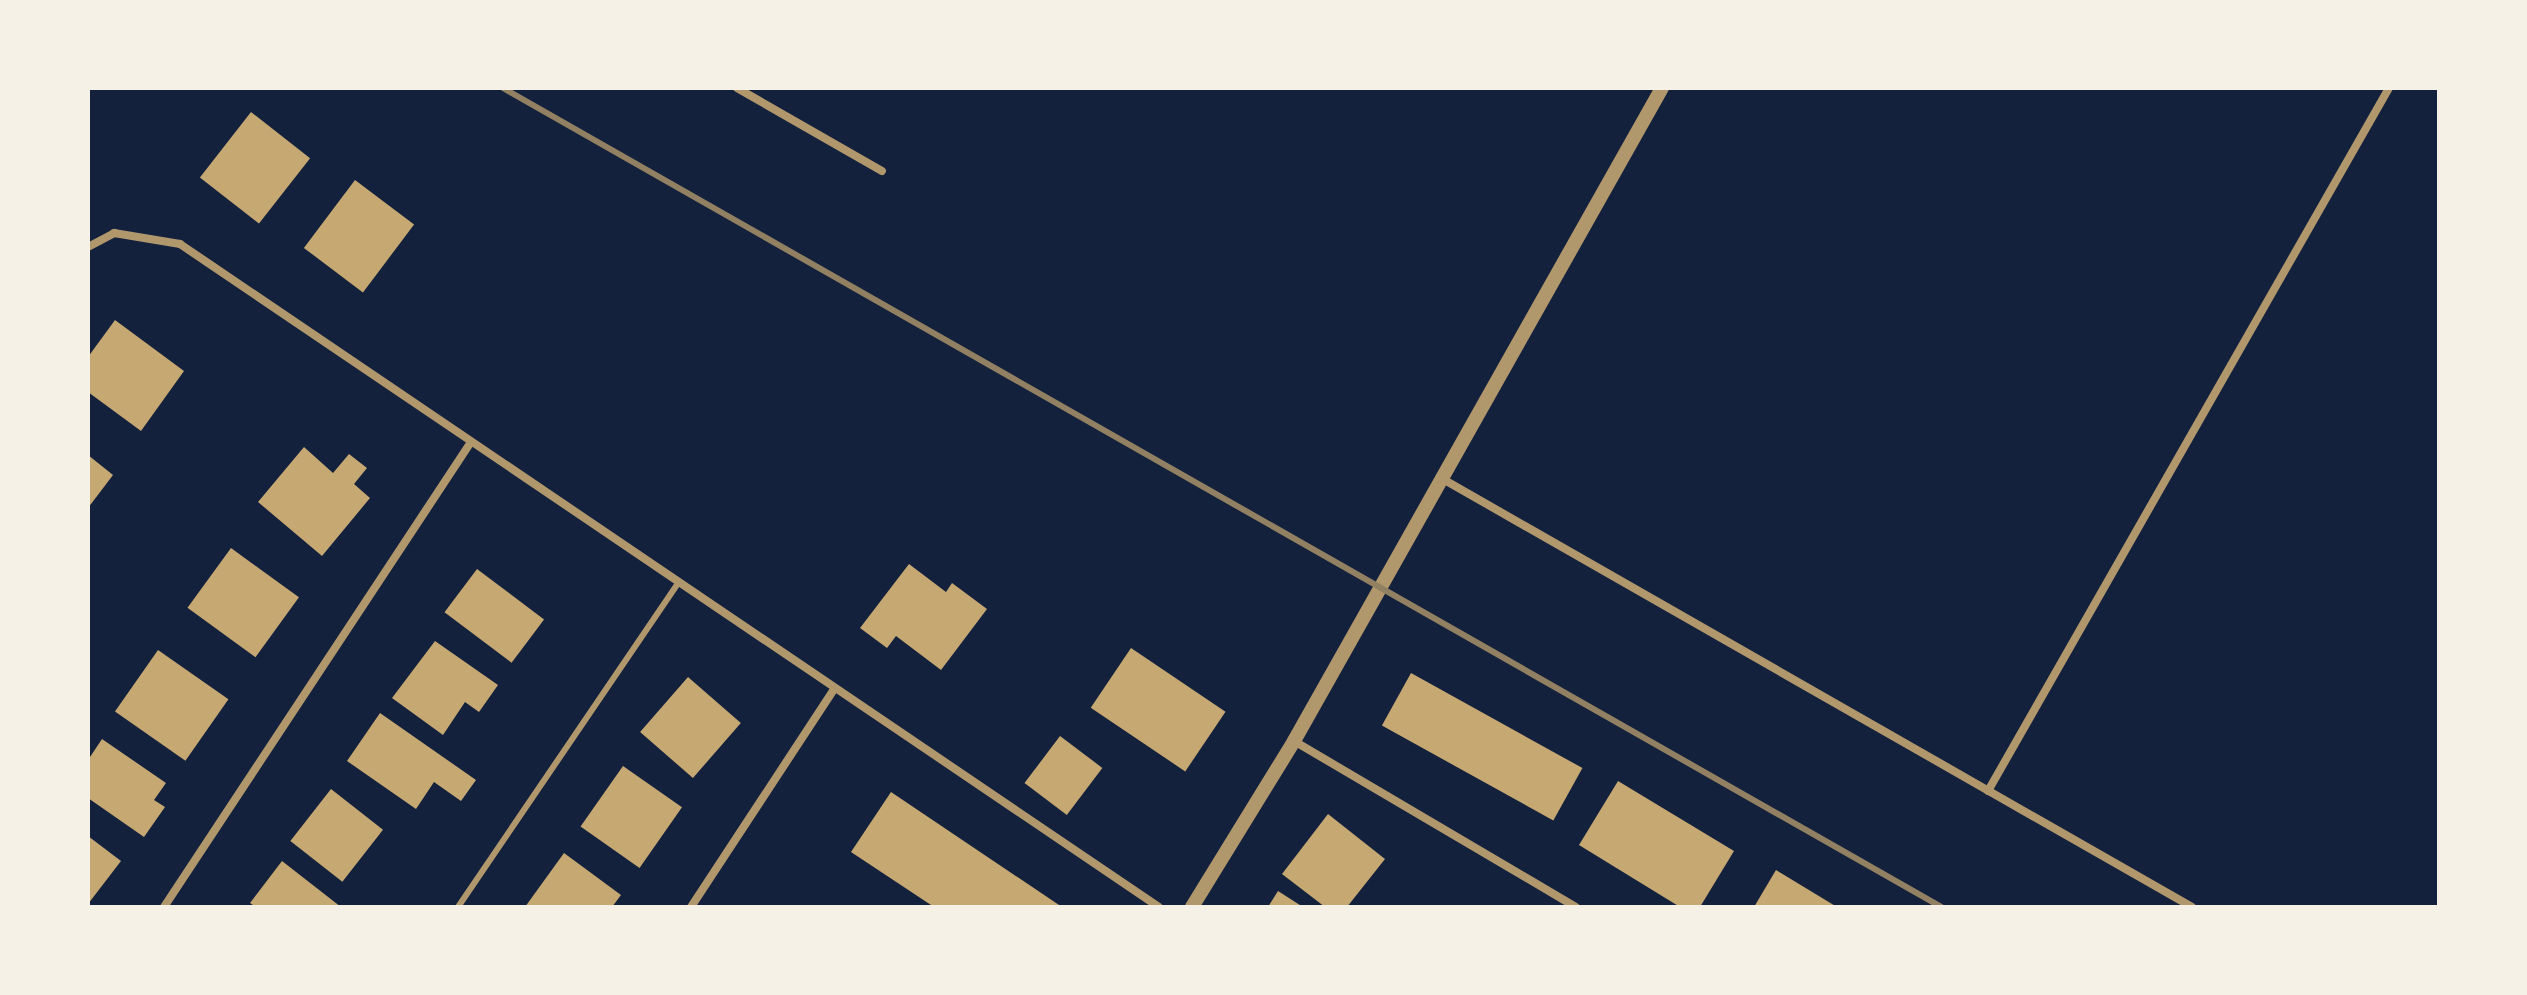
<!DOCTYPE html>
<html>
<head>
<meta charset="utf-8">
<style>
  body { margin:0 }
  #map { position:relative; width:2527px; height:995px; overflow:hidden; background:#14213d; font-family:"Times New Roman",serif }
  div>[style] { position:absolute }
  .building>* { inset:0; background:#c6a872; transform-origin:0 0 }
  .service>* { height:6px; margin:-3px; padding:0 3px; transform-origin:3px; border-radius:3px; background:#b1986c }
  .minor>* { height:8px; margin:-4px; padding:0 4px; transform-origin:4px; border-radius:4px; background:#b1986c }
  .tertiary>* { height:14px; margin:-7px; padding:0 7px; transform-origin:7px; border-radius:7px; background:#b1986c }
  .rail>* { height:6px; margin:-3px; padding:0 3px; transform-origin:3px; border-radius:3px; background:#918062 }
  span { translate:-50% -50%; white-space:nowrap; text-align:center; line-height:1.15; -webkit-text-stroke:8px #f6f1e7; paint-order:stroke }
  .frame { position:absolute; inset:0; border:90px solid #f6f1e7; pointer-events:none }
</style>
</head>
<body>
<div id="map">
  <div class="building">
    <i style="left:251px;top:112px;width:75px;height:83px;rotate:38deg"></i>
    <i style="left:355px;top:180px;width:74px;height:85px;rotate:37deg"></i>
    <i style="clip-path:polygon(115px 320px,184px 371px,141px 431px,88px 392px,88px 357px)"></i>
    <i style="clip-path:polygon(304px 447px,333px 473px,349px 454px,367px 468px,354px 484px,370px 498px,322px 556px,258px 502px)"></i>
    <i style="clip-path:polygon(88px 455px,113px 475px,88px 508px)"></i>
    <i style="left:231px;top:548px;width:84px;height:74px;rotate:36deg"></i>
    <i style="clip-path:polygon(909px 564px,946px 592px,952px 583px,987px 609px,941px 670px,896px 636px,887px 648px,860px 628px)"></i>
    <i style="left:477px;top:569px;width:84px;height:54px;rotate:37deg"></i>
    <i style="clip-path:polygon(435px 641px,498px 685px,479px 712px,465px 702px,443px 735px,392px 698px)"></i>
    <i style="left:1131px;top:648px;width:114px;height:72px;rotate:34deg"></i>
    <i style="left:158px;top:650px;width:86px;height:75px;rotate:35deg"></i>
    <i style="left:1411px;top:673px;width:196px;height:60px;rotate:29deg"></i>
    <i style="left:688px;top:677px;width:70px;height:73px;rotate:41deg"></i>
    <i style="clip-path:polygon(380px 713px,476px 780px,461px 801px,434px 782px,416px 809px,347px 761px)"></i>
    <i style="left:1060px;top:736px;width:53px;height:59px;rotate:37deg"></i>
    <i style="clip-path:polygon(102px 739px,166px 783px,154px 800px,165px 807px,144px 837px,88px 798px,88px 760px)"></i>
    <i style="left:623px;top:766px;width:72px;height:74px;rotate:35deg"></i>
    <i style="clip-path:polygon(1618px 781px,1734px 851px,1700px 907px,1680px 907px,1579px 845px)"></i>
    <i style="left:331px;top:789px;width:66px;height:66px;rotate:38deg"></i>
    <i style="clip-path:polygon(891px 792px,1062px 907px,934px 907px,851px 852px)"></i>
    <i style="clip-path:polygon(1328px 814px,1385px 859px,1347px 907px,1325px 907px,1282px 874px)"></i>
    <i style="clip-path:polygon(88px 836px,121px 861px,88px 904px)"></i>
    <i style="clip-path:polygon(564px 853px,621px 895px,612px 907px,525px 907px)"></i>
    <i style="clip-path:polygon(282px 861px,341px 907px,256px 907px,250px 903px)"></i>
    <i style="clip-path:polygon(1776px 870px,1837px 907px,1754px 907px)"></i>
    <i style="clip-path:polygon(1278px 891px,1303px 907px,1268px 907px)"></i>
  </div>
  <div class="service">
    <i style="left:458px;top:907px;width:393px;rotate:-55.8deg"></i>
  </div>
  <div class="minor">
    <i style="left:737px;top:88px;width:167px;rotate:29.8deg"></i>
    <i style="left:88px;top:247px;width:30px;rotate:-28deg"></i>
    <i style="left:114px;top:233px;width:67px;rotate:9.5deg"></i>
    <i style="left:180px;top:244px;width:1182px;rotate:34.11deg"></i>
    <i style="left:1441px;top:478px;width:865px;rotate:29.74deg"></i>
    <i style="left:1294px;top:741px;width:327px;rotate:30.5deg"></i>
    <i style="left:1988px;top:791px;width:809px;rotate:-60.3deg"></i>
    <i style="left:164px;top:907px;width:557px;rotate:-56.57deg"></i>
    <i style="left:691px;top:907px;width:262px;rotate:-56.7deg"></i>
  </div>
  <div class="tertiary">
    <i style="left:1192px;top:907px;width:195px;rotate:-58.4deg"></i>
    <i style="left:1294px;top:741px;width:750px;rotate:-60.6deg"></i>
  </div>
  <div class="rail">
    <i style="left:503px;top:88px;width:1655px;rotate:29.66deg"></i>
  </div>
  <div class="frame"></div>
</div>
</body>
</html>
